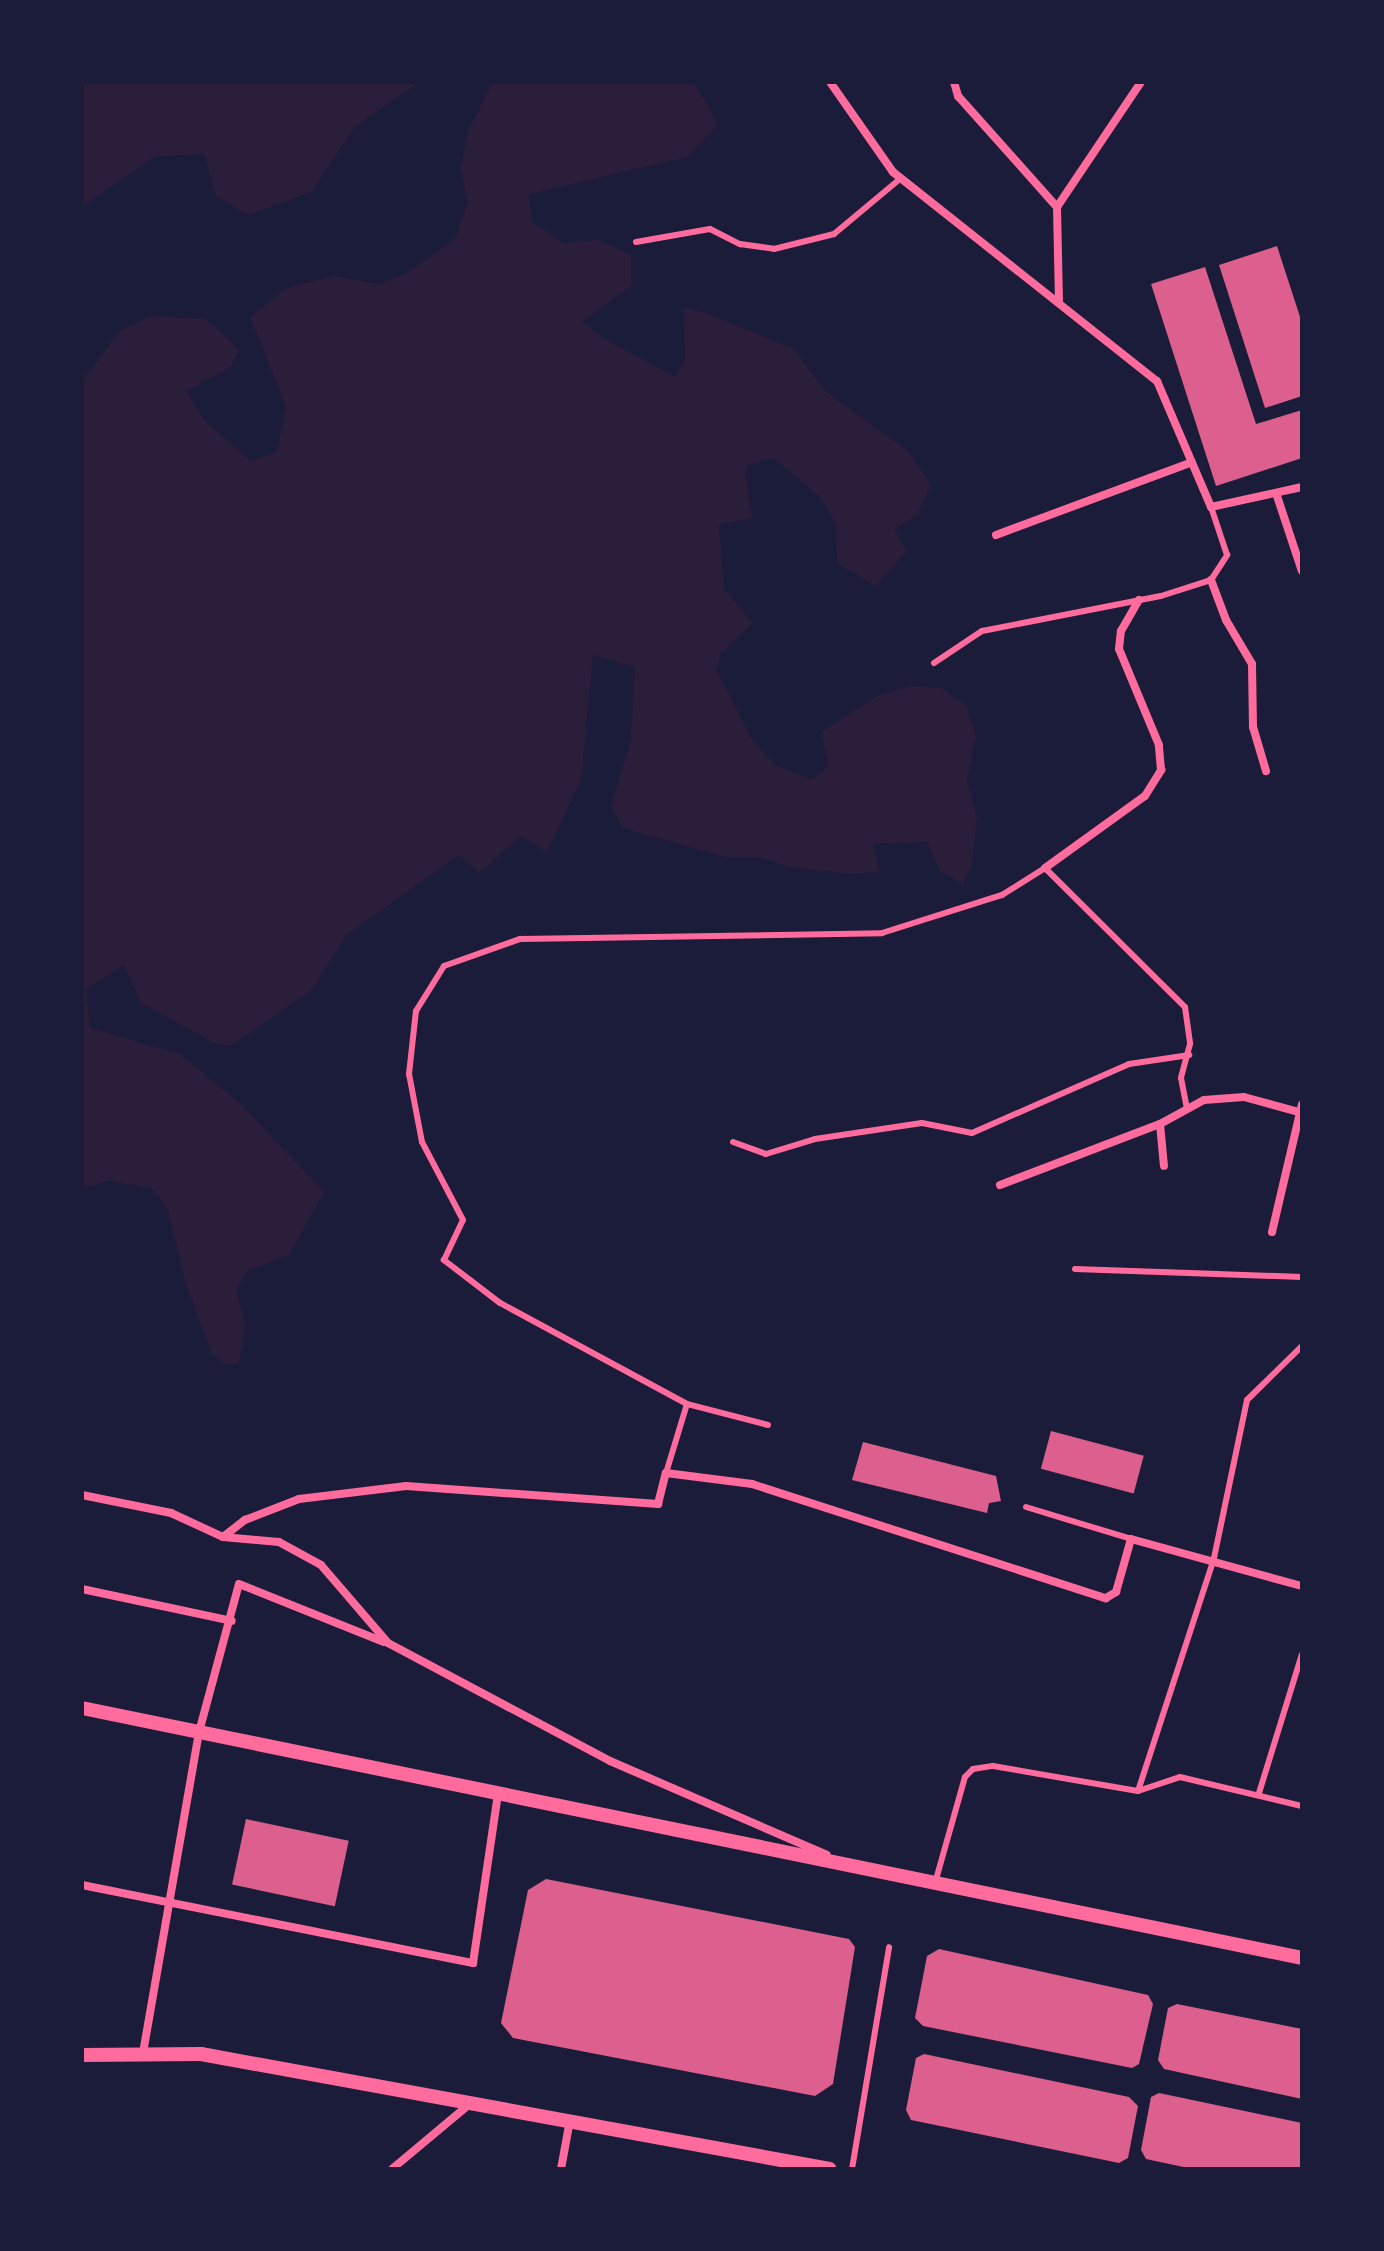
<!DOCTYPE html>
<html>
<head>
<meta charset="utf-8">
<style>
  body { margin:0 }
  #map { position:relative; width:1384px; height:2251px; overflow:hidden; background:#1b1b3a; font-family:Arial,sans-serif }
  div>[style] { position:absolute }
  .green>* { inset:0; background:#2a1e3b }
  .building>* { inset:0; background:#dd5f8e; transform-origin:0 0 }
  .service>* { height:6px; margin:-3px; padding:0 3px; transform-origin:3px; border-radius:3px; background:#ff6b9d }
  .minor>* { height:8px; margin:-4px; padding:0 4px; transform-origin:4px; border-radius:4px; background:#ff6b9d }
  .tertiary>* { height:14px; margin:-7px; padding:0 7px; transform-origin:7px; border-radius:7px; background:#ff6b9d }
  span { translate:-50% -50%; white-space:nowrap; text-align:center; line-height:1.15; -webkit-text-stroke:6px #1b1b3a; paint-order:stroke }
  .frame { position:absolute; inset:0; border:84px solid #1b1b3a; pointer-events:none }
</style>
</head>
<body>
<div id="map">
  <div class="green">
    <i style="clip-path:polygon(82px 82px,419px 82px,355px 127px,311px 192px,248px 215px,216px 196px,204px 154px,154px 157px,82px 207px)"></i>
    <i style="clip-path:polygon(493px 82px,693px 82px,708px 105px,718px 125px,687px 157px,529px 194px,532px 222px,563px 243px,598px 240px,631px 255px,631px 286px,582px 322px,605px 339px,675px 377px,685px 360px,684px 308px,703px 312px,794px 349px,825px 391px,908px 451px,931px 485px,917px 516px,894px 529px,907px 551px,876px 586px,837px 563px,836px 525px,822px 499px,774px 458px,745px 466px,752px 518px,719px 524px,724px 589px,753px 623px,721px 654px,717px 671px,751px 738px,774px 764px,812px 780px,828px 766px,822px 731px,878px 696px,909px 686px,942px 688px,966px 706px,976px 735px,967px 779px,977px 816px,972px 865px,963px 884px,940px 871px,927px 842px,874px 844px,879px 872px,852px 874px,790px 867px,758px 857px,726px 857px,623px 828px,611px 807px,631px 740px,635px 667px,593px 655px,581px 780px,547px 852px,521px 836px,479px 873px,459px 855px,345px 936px,312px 990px,232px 1045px,216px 1044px,141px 1003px,124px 965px,86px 989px,90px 1028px,180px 1054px,243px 1106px,324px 1192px,289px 1255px,247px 1271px,236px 1290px,246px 1325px,239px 1363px,226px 1365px,212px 1354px,186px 1284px,167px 1208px,151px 1188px,109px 1181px,82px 1188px,82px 381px,119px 332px,151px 316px,206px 319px,240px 350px,230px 368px,186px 391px,204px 420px,251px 461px,277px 452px,286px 407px,250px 317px,286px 288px,334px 276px,380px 284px,410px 271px,456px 238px,467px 203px,461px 168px,468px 130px)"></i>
  </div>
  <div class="building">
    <i style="clip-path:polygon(1277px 246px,1302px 323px,1302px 396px,1265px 408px,1219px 265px)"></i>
    <i style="clip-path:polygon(1205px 267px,1256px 424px,1302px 410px,1302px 458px,1216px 486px,1151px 284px)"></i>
    <i style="left:1051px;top:1431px;width:96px;height:39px;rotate:15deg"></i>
    <i style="clip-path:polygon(863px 1442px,996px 1476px,1001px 1501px,989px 1503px,987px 1513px,852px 1480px)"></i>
    <i style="left:246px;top:1819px;width:105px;height:67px;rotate:12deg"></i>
    <i style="clip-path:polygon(546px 1879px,849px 1939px,855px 1947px,833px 2084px,815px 2096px,513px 2038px,501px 2023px,528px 1890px)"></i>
    <i style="clip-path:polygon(939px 1949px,1148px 1995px,1153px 2004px,1139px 2064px,1132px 2068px,923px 2026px,915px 2018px,927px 1956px)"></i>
    <i style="clip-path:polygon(1177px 2004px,1302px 2029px,1302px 2099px,1164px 2069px,1158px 2060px,1168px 2008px)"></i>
    <i style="clip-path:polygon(924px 2054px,1129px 2097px,1138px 2106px,1128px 2158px,1119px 2163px,911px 2120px,906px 2110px,916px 2058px)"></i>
    <i style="clip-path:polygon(1159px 2093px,1302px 2123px,1302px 2169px,1193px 2169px,1146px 2159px,1141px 2150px,1151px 2097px)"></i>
  </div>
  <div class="service">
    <i style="left:636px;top:242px;width:75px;rotate:-10deg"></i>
    <i style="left:710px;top:229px;width:34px;rotate:27deg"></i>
    <i style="left:740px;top:244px;width:34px;rotate:8deg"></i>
    <i style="left:774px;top:249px;width:62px;rotate:-14deg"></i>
    <i style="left:834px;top:234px;width:87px;rotate:-39.9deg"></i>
    <i style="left:934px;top:663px;width:58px;rotate:-33.7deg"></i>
    <i style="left:982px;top:631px;width:182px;rotate:-11.1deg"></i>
    <i style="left:1161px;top:596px;width:52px;rotate:-17.7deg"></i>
    <i style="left:1211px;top:580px;width:30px;rotate:-57deg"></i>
    <i style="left:1227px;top:555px;width:51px;rotate:-108.4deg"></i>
    <i style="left:733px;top:1142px;width:35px;rotate:20deg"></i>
    <i style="left:766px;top:1154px;width:51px;rotate:-17deg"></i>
    <i style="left:815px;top:1139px;width:108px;rotate:-8.5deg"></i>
    <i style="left:922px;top:1123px;width:51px;rotate:11.3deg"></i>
    <i style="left:972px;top:1133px;width:171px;rotate:-23.7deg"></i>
    <i style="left:1129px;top:1064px;width:61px;rotate:-8.5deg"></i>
    <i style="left:1075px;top:1269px;width:227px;rotate:2deg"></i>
    <i style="left:768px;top:1425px;width:84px;rotate:-165.5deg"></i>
    <i style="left:687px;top:1404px;width:213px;rotate:-151.6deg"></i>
    <i style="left:500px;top:1303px;width:71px;rotate:-142.5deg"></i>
    <i style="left:444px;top:1260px;width:44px;rotate:-64.6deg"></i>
    <i style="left:463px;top:1220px;width:88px;rotate:-117.7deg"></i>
    <i style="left:422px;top:1142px;width:69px;rotate:-100.8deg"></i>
    <i style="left:409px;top:1074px;width:63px;rotate:-83.7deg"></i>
    <i style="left:416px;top:1011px;width:53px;rotate:-58.1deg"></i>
    <i style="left:444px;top:966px;width:81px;rotate:-19.6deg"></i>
    <i style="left:520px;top:939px;width:362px;rotate:-0.9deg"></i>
    <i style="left:882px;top:933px;width:126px;rotate:-17.6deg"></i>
    <i style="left:1002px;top:895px;width:51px;rotate:-32.1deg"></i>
    <i style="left:1045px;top:868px;width:197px;rotate:44.8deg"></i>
    <i style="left:1185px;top:1007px;width:37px;rotate:82deg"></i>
    <i style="left:1190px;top:1044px;width:35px;rotate:105deg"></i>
    <i style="left:1181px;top:1078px;width:31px;rotate:79deg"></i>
    <i style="left:666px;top:1473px;width:72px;rotate:-73.1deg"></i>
    <i style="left:1026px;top:1507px;width:110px;rotate:16.9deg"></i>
    <i style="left:1138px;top:1791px;width:245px;rotate:-71.9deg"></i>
    <i style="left:1214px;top:1558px;width:161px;rotate:-78.2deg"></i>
    <i style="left:1247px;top:1400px;width:77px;rotate:-44.5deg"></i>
    <i style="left:1259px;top:1793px;width:145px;rotate:-72.8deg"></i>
    <i style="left:935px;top:1883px;width:110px;rotate:-74.2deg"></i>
    <i style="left:965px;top:1777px;width:11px;rotate:-45deg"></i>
    <i style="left:973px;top:1769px;width:20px;rotate:-9deg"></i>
    <i style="left:993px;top:1766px;width:147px;rotate:9.8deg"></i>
    <i style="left:1138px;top:1791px;width:44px;rotate:-18.4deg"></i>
    <i style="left:1180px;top:1777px;width:125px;rotate:13.4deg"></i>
    <i style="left:852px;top:2169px;width:225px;rotate:-80.5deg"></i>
  </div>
  <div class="minor">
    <i style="left:830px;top:82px;width:110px;rotate:55deg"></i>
    <i style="left:893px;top:172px;width:337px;rotate:38.4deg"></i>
    <i style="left:1157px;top:381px;width:137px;rotate:66.8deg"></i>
    <i style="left:1211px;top:507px;width:93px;rotate:-12.4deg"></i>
    <i style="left:954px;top:82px;width:15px;rotate:74deg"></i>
    <i style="left:958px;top:96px;width:149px;rotate:48.3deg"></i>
    <i style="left:1057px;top:207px;width:151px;rotate:-56.1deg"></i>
    <i style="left:1057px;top:207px;width:95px;rotate:88.8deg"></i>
    <i style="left:1277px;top:496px;width:79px;rotate:71.6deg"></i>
    <i style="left:996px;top:535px;width:209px;rotate:-20.4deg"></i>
    <i style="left:1211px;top:580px;width:43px;rotate:69.4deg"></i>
    <i style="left:1226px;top:620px;width:51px;rotate:59.4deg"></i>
    <i style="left:1252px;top:664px;width:63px;rotate:89.1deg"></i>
    <i style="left:1253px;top:727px;width:46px;rotate:73.5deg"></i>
    <i style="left:1045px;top:868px;width:123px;rotate:-35.8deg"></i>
    <i style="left:1145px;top:796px;width:31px;rotate:-58deg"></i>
    <i style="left:1161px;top:770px;width:25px;rotate:-95deg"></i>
    <i style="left:1159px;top:745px;width:104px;rotate:-112.6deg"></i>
    <i style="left:1119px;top:649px;width:18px;rotate:-84deg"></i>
    <i style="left:1121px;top:631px;width:36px;rotate:-60deg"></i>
    <i style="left:1160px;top:1124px;width:42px;rotate:84.6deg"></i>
    <i style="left:1000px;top:1185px;width:171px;rotate:-20.9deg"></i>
    <i style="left:1160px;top:1124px;width:50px;rotate:-28.6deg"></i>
    <i style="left:1204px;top:1100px;width:40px;rotate:-4.3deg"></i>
    <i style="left:1244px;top:1097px;width:60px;rotate:15.4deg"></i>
    <i style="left:1272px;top:1232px;width:131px;rotate:-76.8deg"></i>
    <i style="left:82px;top:1495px;width:91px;rotate:11.4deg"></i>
    <i style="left:171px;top:1513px;width:57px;rotate:24.8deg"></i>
    <i style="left:223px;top:1537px;width:56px;rotate:5.1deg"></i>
    <i style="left:279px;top:1542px;width:48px;rotate:28.7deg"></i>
    <i style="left:321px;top:1565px;width:103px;rotate:49.3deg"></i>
    <i style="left:388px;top:1643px;width:251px;rotate:28deg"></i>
    <i style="left:610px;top:1761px;width:236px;rotate:23.4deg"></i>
    <i style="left:223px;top:1537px;width:28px;rotate:-38deg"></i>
    <i style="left:245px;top:1520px;width:58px;rotate:-21.3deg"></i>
    <i style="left:299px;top:1499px;width:108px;rotate:-6.9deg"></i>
    <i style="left:406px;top:1486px;width:253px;rotate:4.1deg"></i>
    <i style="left:658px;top:1504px;width:32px;rotate:-76deg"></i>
    <i style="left:666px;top:1473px;width:87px;rotate:7.3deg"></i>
    <i style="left:752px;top:1484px;width:372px;rotate:17.9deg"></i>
    <i style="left:1106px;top:1598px;width:12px;rotate:-31deg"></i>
    <i style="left:1116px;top:1592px;width:55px;rotate:-74.2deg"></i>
    <i style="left:1131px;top:1539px;width:177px;rotate:15.4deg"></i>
    <i style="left:82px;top:1589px;width:153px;rotate:12deg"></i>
    <i style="left:82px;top:1885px;width:399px;rotate:11.3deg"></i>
    <i style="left:473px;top:1963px;width:172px;rotate:-81.6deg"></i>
    <i style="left:143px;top:2053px;width:326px;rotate:-80.1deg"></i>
    <i style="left:199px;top:1732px;width:153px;rotate:-74.9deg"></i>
    <i style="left:239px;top:1584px;width:156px;rotate:21.8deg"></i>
    <i style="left:392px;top:2169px;width:103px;rotate:-39.9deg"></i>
    <i style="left:561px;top:2169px;width:50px;rotate:-79.6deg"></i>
  </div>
  <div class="tertiary">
    <i style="left:82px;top:1708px;width:1245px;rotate:11.58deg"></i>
    <i style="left:82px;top:2055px;width:119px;rotate:-0.5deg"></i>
    <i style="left:201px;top:2054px;width:639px;rotate:10.36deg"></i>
  </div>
  <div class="frame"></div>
</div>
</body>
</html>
